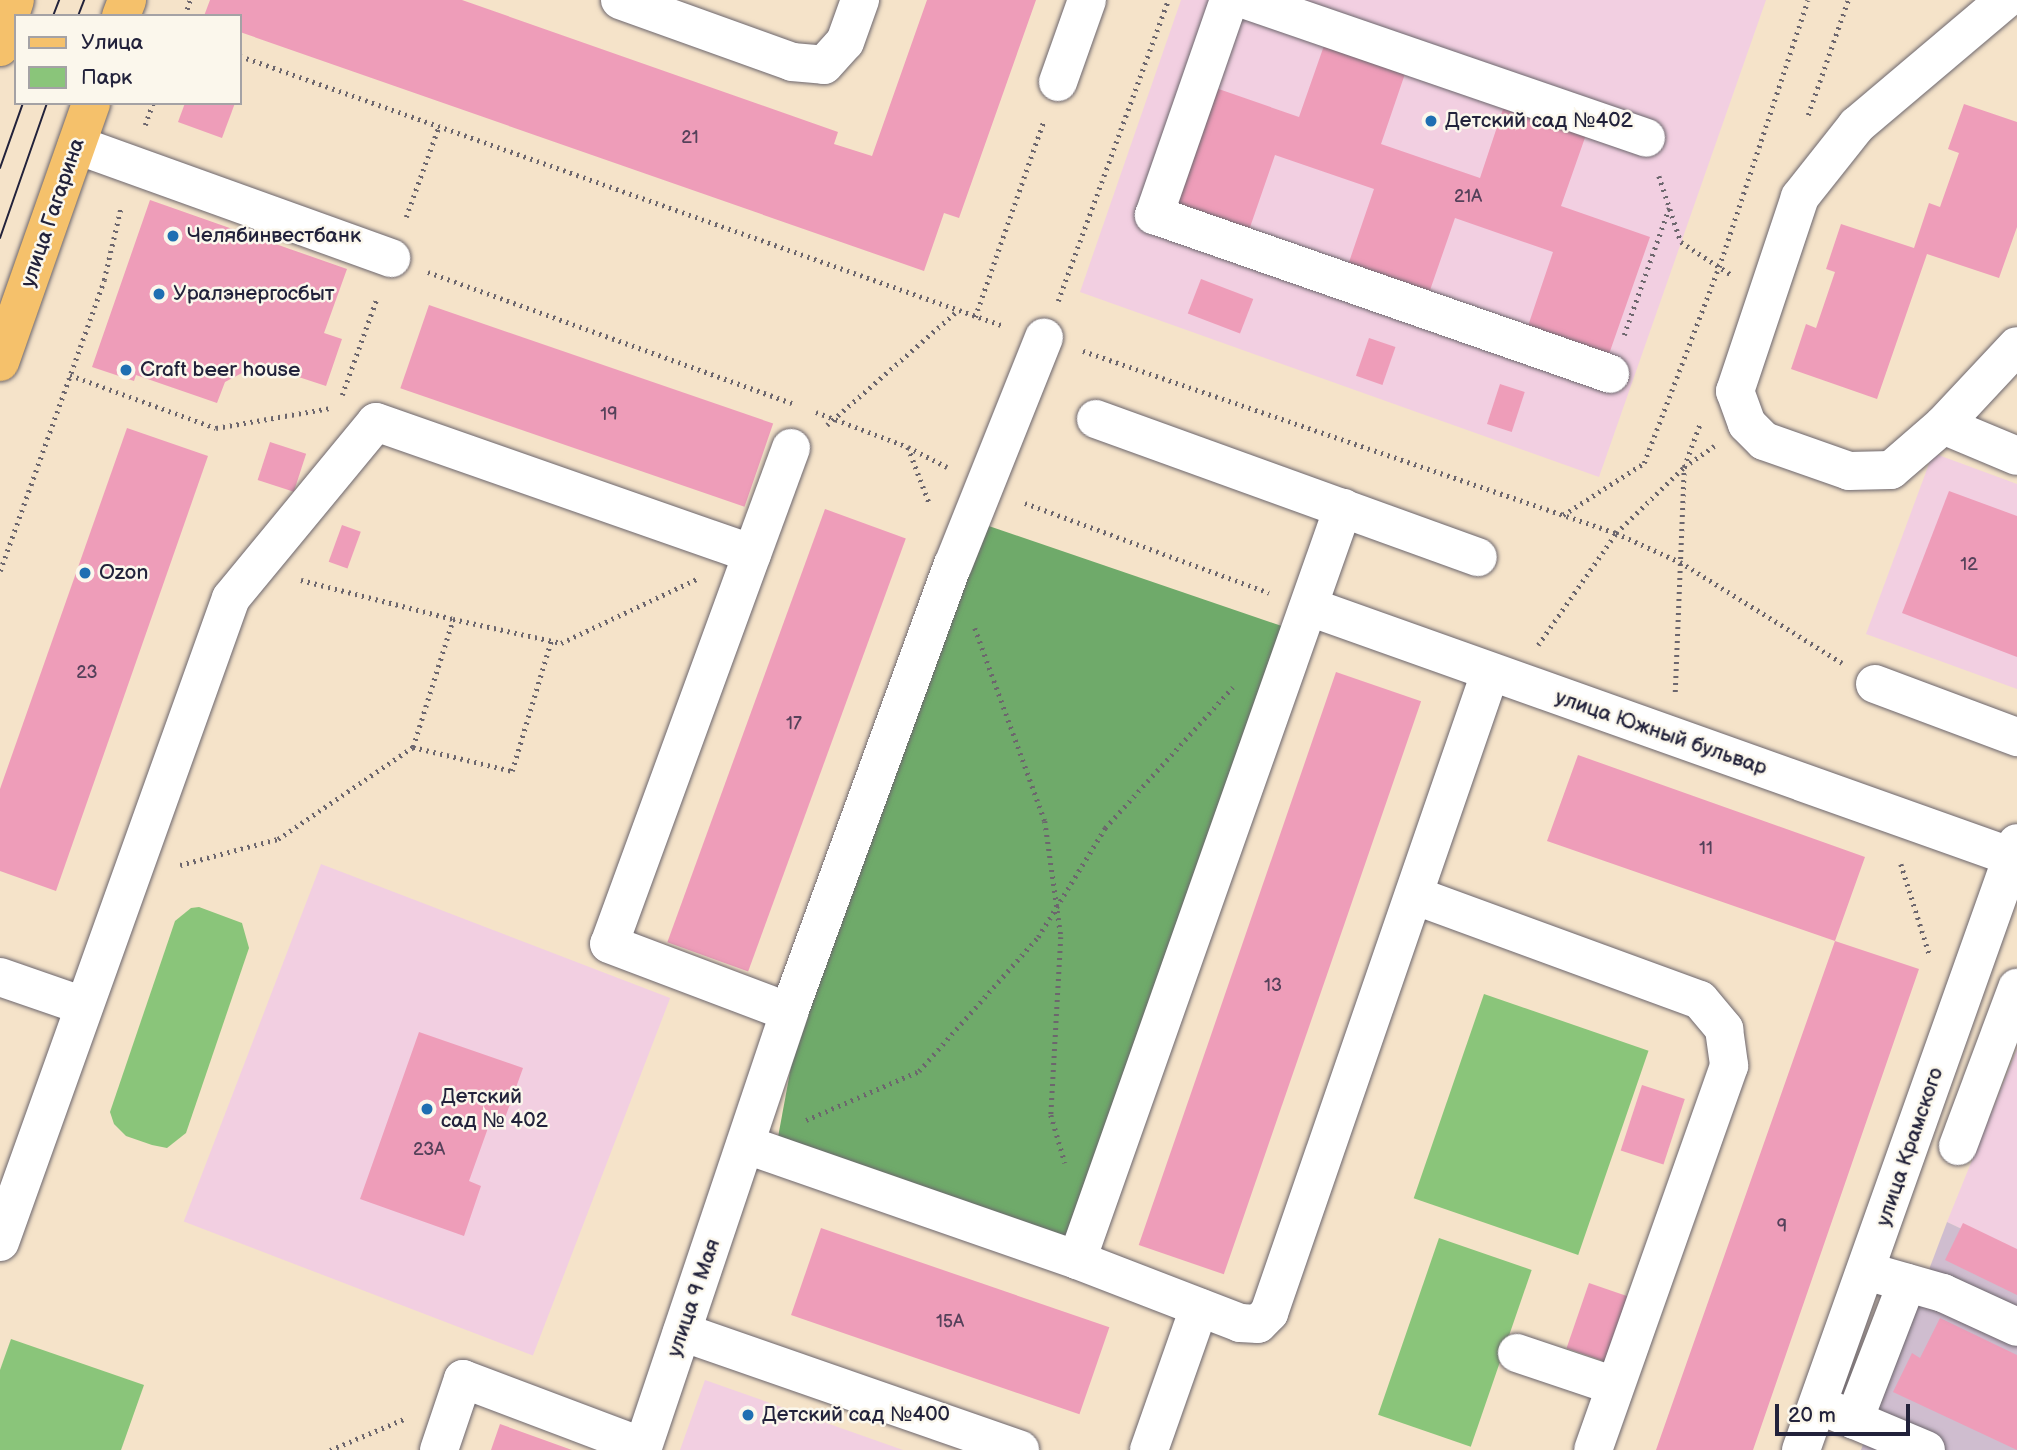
<!DOCTYPE html>
<html>
<head>
<meta charset="utf-8">
<style>
  body { margin:0 }
  #map { position:relative; width:2017px; height:1450px; overflow:hidden; background:#f5e3c9; font-family:"Balsamiq Sans",sans-serif }
  div>[style] { position:absolute }
  .built>* { inset:0; background:#f2cfe1; transform-origin:0 0 }
  .industrial>* { inset:0; background:#cfbdcf }
  .green>* { inset:0; background:#8ac57a; transform-origin:0 0 }
  .forest>* { inset:0; background:#6faa6a }
  .building>* { inset:0; background:#ee9db9; transform-origin:0 0 }
  .path>* { height:4.5px; margin-top:-2.25px; transform-origin:0; background:repeating-linear-gradient(90deg,#6c666d 0 2px,transparent 0 7px) }
  .roads { filter:drop-shadow(0 0 2px #6c666d) drop-shadow(0 0 2px #6c666d) }
  .minor>* { height:38px; margin:-19px; padding:0 19px; transform-origin:19px; border-radius:19px; background:#fff }
  .major>* { height:38px; margin:-19px; padding:0 19px; transform-origin:19px; border-radius:19px; background:#f5c16b }
  .tram>* { height:2px; margin:-1px; padding:0 1px; transform-origin:1px; border-radius:1px; background:#22223b }
  .dots>* { width:19px; height:19px; translate:-50% -50%; box-sizing:border-box; border:4px solid #fbf7ec; border-radius:50% }
  span { translate:-50% -50%; white-space:nowrap; text-align:center; line-height:1.15; -webkit-text-stroke:5px #fbf7ec; paint-order:stroke }
  .number-label { font-size:18px; color:#55415a }
  .number-label span { -webkit-text-stroke-width:0 }
  .poi-label { font-size:21px; color:#22223b }
  .left { translate:0 -50%; text-align:left }
  .street-label { font-size:21px; color:#22223b }
  .legend { position:absolute; left:14px; top:14px; width:228px; height:91px; box-sizing:border-box; background:#fbf7ec; border:2px solid #a4a2a5; margin:0; padding:9px 12px; list-style:none; font-size:21px; color:#22223b }
  .legend li { display:flex; align-items:center; gap:14px; height:35px }
  .legend b { width:35px; border:2px solid #a4a2a5 }
  .scale { position:absolute; left:1775px; top:1404px; width:135px; height:32px; box-sizing:border-box; border:4px solid #22223b; border-top:0; padding-left:9px; font-size:21px; line-height:24px; white-space:nowrap; color:#22223b; -webkit-text-stroke:5px #fbf7ec; paint-order:stroke }
</style>
</head>
<body>
<div id="map">
  <div class="built">
    <i style="clip-path:polygon(1181px 0,1766px 0,1599px 477px,1080px 292px)"></i>
    <i style="clip-path:polygon(1933px 453px,2017px 484px,2017px 689px,1866px 634px)"></i>
    <i style="left:321px;top:864px;width:374px;height:383px;rotate:21deg"></i>
    <i style="clip-path:polygon(2017px 1049px,2017px 1255px,1947px 1222px)"></i>
    <i style="clip-path:polygon(705px 1380px,903px 1450px,680px 1450px)"></i>
  </div>
  <div class="industrial">
    <i style="clip-path:polygon(1947px 1222px,2017px 1255px,2017px 1450px,1861px 1450px)"></i>
  </div>
  <div class="green">
    <i style="clip-path:polygon(199px 907px,242px 923px,249px 948px,186px 1133px,167px 1148px,152px 1145px,126px 1136px,114px 1124px,110px 1112px,175px 921px,191px 908px)"></i>
    <i style="left:1484px;top:994px;width:174px;height:216px;rotate:19deg"></i>
    <i style="left:1439px;top:1238px;width:98px;height:187px;rotate:19deg"></i>
    <i style="clip-path:polygon(11px 1339px,144px 1385px,121px 1450px,0 1450px,0 1370px)"></i>
  </div>
  <div class="forest">
    <i style="clip-path:polygon(980px 523px,1314px 637px,1061px 1266px,774px 1159px,797px 1034px)"></i>
  </div>
  <div class="building">
    <i style="clip-path:polygon(210px 0,462px 0,838px 132px,834px 144px,872px 156px,927px 0,1036px 0,959px 218px,944px 213px,924px 271px,240px 32px,240px 16px,204px 16px)"></i>
    <i style="clip-path:polygon(1327px 37px,1408px 65px,1381px 144px,1480px 178px,1506px 100px,1588px 129px,1561px 206px,1650px 237px,1608px 357px,1527px 329px,1553px 252px,1455px 218px,1428px 296px,1347px 268px,1374px 189px,1275px 155px,1248px 233px,1169px 206px,1210px 86px,1299px 117px)"></i>
    <i style="clip-path:polygon(185px 103px,235px 103px,222px 138px,178px 122px)"></i>
    <i style="clip-path:polygon(1964px 104px,2017px 122px,2017px 227px,1999px 278px,1927px 254px,1877px 399px,1791px 369px,1806px 324px,1816px 328px,1835px 272px,1826px 269px,1841px 224px,1914px 248px,1929px 203px,1940px 207px,1959px 153px,1948px 149px)"></i>
    <i style="clip-path:polygon(150px 200px,347px 269px,324px 333px,342px 339px,326px 386px,259px 364px,225px 382px,217px 403px,136px 375px,134px 381px,92px 367px)"></i>
    <i style="left:1201px;top:279px;width:56px;height:37px;rotate:21deg"></i>
    <i style="left:429px;top:305px;width:364px;height:88px;rotate:19deg"></i>
    <i style="left:1369px;top:338px;width:28px;height:40px;rotate:19deg"></i>
    <i style="left:1500px;top:384px;width:26px;height:42px;rotate:18deg"></i>
    <i style="clip-path:polygon(127px 428px,208px 456px,56px 891px,0 871px,0 789px)"></i>
    <i style="left:270px;top:442px;width:38px;height:40px;rotate:18deg"></i>
    <i style="clip-path:polygon(1949px 491px,2017px 516px,2017px 657px,1902px 613px)"></i>
    <i style="left:825px;top:509px;width:86px;height:461px;rotate:20deg"></i>
    <i style="left:342px;top:525px;width:20px;height:39px;rotate:20deg"></i>
    <i style="left:1336px;top:672px;width:90px;height:606px;rotate:19deg"></i>
    <i style="clip-path:polygon(1578px 755px,1865px 857px,1835px 941px,1919px 969px,1753px 1450px,1656px 1450px,1835px 941px,1547px 841px)"></i>
    <i style="clip-path:polygon(419px 1032px,523px 1068px,505px 1118px,493px 1114px,469px 1181px,481px 1186px,464px 1236px,360px 1199px)"></i>
    <i style="left:1642px;top:1085px;width:45px;height:69px;rotate:18deg"></i>
    <i style="clip-path:polygon(1963px 1223px,2017px 1249px,2017px 1295px,1945px 1260px)"></i>
    <i style="left:821px;top:1228px;width:305px;height:92px;rotate:19deg"></i>
    <i style="left:1589px;top:1283px;width:43px;height:69px;rotate:19deg"></i>
    <i style="clip-path:polygon(1940px 1318px,2017px 1355px,2017px 1450px,1893px 1392px,1912px 1353px,1920px 1358px)"></i>
    <i style="clip-path:polygon(500px 1424px,572px 1450px,491px 1450px)"></i>
  </div>
  <div class="path">
    <i style="left:185px;top:16px;width:17px;rotate:-73deg"></i>
    <i style="left:240px;top:56px;width:810px;rotate:19.46deg"></i>
    <i style="left:1808px;top:115px;width:122px;rotate:-70.8deg"></i>
    <i style="left:145px;top:125px;width:23px;rotate:-70deg"></i>
    <i style="left:1659px;top:176px;width:70px;rotate:71.6deg"></i>
    <i style="left:1681px;top:242px;width:59px;rotate:33.1deg"></i>
    <i style="left:406px;top:217px;width:97px;rotate:-70.1deg"></i>
    <i style="left:428px;top:272px;width:387px;rotate:19.8deg"></i>
    <i style="left:1058px;top:301px;width:320px;rotate:-69.9deg"></i>
    <i style="left:975px;top:317px;width:209px;rotate:-70.7deg"></i>
    <i style="left:1624px;top:335px;width:135px;rotate:-70.5deg"></i>
    <i style="left:1083px;top:351px;width:563px;rotate:18.85deg"></i>
    <i style="left:1616px;top:533px;width:70px;rotate:24.4deg"></i>
    <i style="left:1680px;top:562px;width:191px;rotate:31.9deg"></i>
    <i style="left:70px;top:375px;width:155px;rotate:20deg"></i>
    <i style="left:216px;top:428px;width:117px;rotate:-9.9deg"></i>
    <i style="left:342px;top:395px;width:103px;rotate:-70.2deg"></i>
    <i style="left:816px;top:412px;width:98px;rotate:20.8deg"></i>
    <i style="left:908px;top:447px;width:44px;rotate:27.1deg"></i>
    <i style="left:827px;top:425px;width:173px;rotate:-41.2deg"></i>
    <i style="left:908px;top:447px;width:62px;rotate:69.2deg"></i>
    <i style="left:1025px;top:503px;width:260px;rotate:20.2deg"></i>
    <i style="left:1563px;top:515px;width:96px;rotate:-32.7deg"></i>
    <i style="left:1644px;top:463px;width:210px;rotate:-69.1deg"></i>
    <i style="left:1719px;top:267px;width:281px;rotate:-71.6deg"></i>
    <i style="left:0;top:571px;width:309px;rotate:-70.3deg"></i>
    <i style="left:104px;top:280px;width:75px;rotate:-76.9deg"></i>
    <i style="left:301px;top:580px;width:157px;rotate:14.4deg"></i>
    <i style="left:975px;top:628px;width:205px;rotate:70.1deg"></i>
    <i style="left:1045px;top:821px;width:117px;rotate:82.1deg"></i>
    <i style="left:1061px;top:937px;width:178px;rotate:93.2deg"></i>
    <i style="left:1051px;top:1115px;width:50px;rotate:73.7deg"></i>
    <i style="left:1538px;top:645px;width:136px;rotate:-55.1deg"></i>
    <i style="left:1616px;top:533px;width:95px;rotate:-44.1deg"></i>
    <i style="left:1684px;top:467px;width:37px;rotate:-35deg"></i>
    <i style="left:1675px;top:692px;width:225px;rotate:-87.7deg"></i>
    <i style="left:1684px;top:467px;width:46px;rotate:-69.6deg"></i>
    <i style="left:413px;top:747px;width:102px;rotate:13.6deg"></i>
    <i style="left:512px;top:771px;width:136px;rotate:-73.3deg"></i>
    <i style="left:1901px;top:864px;width:96px;rotate:72.5deg"></i>
    <i style="left:180px;top:865px;width:101px;rotate:-14.9deg"></i>
    <i style="left:278px;top:839px;width:163px;rotate:-34.3deg"></i>
    <i style="left:413px;top:747px;width:134px;rotate:-72.6deg"></i>
    <i style="left:453px;top:619px;width:111px;rotate:12.5deg"></i>
    <i style="left:561px;top:643px;width:150px;rotate:-25.2deg"></i>
    <i style="left:806px;top:1120px;width:123px;rotate:-23.4deg"></i>
    <i style="left:919px;top:1071px;width:179px;rotate:-48.4deg"></i>
    <i style="left:1038px;top:937px;width:128px;rotate:-58.4deg"></i>
    <i style="left:1105px;top:828px;width:190px;rotate:-47.8deg"></i>
    <i style="left:330px;top:1450px;width:80px;rotate:-22.7deg"></i>
  </div>
  <div class="roads">
    <div class="minor">
      <i style="left:620px;top:0;width:183px;rotate:19.8deg"></i>
      <i style="left:792px;top:62px;width:32px;rotate:5deg"></i>
      <i style="left:824px;top:65px;width:31px;rotate:-48deg"></i>
      <i style="left:845px;top:42px;width:45px;rotate:-70.3deg"></i>
      <i style="left:1229px;top:0;width:228px;rotate:109.2deg"></i>
      <i style="left:1154px;top:215px;width:483px;rotate:19.2deg"></i>
      <i style="left:1246px;top:0;width:423px;rotate:19deg"></i>
      <i style="left:2005px;top:0;width:194px;rotate:139.8deg"></i>
      <i style="left:1857px;top:125px;width:92px;rotate:128.4deg"></i>
      <i style="left:1800px;top:197px;width:205px;rotate:108.5deg"></i>
      <i style="left:1735px;top:391px;width:35px;rotate:70deg"></i>
      <i style="left:1747px;top:424px;width:24px;rotate:45deg"></i>
      <i style="left:1764px;top:441px;width:90px;rotate:19.4deg"></i>
      <i style="left:1849px;top:471px;width:42px;rotate:-1.4deg"></i>
      <i style="left:1891px;top:470px;width:69px;rotate:-40.9deg"></i>
      <i style="left:1943px;top:425px;width:80px;rotate:22.7deg"></i>
      <i style="left:1058px;top:82px;width:87px;rotate:-70.5deg"></i>
      <i style="left:77px;top:145px;width:334px;rotate:19.8deg"></i>
      <i style="left:1096px;top:419px;width:406px;rotate:19.9deg"></i>
      <i style="left:1943px;top:425px;width:108px;rotate:-46.9deg"></i>
      <i style="left:752px;top:554px;width:113px;rotate:-69.8deg"></i>
      <i style="left:1310px;top:607px;width:745px;rotate:19.6deg"></i>
      <i style="left:1875px;top:684px;width:152px;rotate:20.5deg"></i>
      <i style="left:1416px;top:896px;width:302px;rotate:20.1deg"></i>
      <i style="left:1700px;top:1000px;width:38px;rotate:50deg"></i>
      <i style="left:1724px;top:1029px;width:37px;rotate:82deg"></i>
      <i style="left:1729px;top:1066px;width:407px;rotate:109.5deg"></i>
      <i style="left:0;top:977px;width:86px;rotate:19.1deg"></i>
      <i style="left:747px;top:1145px;width:349px;rotate:19.2deg"></i>
      <i style="left:1077px;top:1260px;width:175px;rotate:21.1deg"></i>
      <i style="left:1240px;top:1323px;width:18px;rotate:3deg"></i>
      <i style="left:1258px;top:1324px;width:16px;rotate:-45deg"></i>
      <i style="left:1269px;top:1313px;width:677px;rotate:-70.95deg"></i>
      <i style="left:1958px;top:1146px;width:169px;rotate:-69.5deg"></i>
      <i style="left:0;top:1242px;width:684px;rotate:-70.27deg"></i>
      <i style="left:231px;top:598px;width:228px;rotate:-50.5deg"></i>
      <i style="left:376px;top:422px;width:398px;rotate:19.3deg"></i>
      <i style="left:752px;top:554px;width:415px;rotate:110.1deg"></i>
      <i style="left:609px;top:944px;width:192px;rotate:20.7deg"></i>
      <i style="left:1077px;top:1260px;width:798px;rotate:-70.52deg"></i>
      <i style="left:1866px;top:1271px;width:80px;rotate:15.9deg"></i>
      <i style="left:1943px;top:1293px;width:81px;rotate:24.7deg"></i>
      <i style="left:682px;top:1332px;width:358px;rotate:19.2deg"></i>
      <i style="left:1517px;top:1353px;width:103px;rotate:18.6deg"></i>
      <i style="left:1831px;top:1410px;width:103px;rotate:22.8deg"></i>
      <i style="left:1854px;top:1420px;width:147px;rotate:-68.9deg"></i>
      <i style="left:439px;top:1450px;width:75px;rotate:-71.3deg"></i>
      <i style="left:463px;top:1379px;width:192px;rotate:20.7deg"></i>
      <i style="left:642px;top:1450px;width:462px;rotate:-71.4deg"></i>
      <i style="left:789px;top:1012px;width:476px;rotate:-69.9deg"></i>
      <i style="left:953px;top:565px;width:245px;rotate:-68.2deg"></i>
      <i style="left:1149px;top:1450px;width:151px;rotate:-70.6deg"></i>
      <i style="left:1801px;top:1450px;width:644px;rotate:-70.41deg"></i>
    </div>
    <div class="major">
      <i style="left:121px;top:16px;width:17px;rotate:-69deg"></i>
      <i style="left:0;top:47px;width:49px;rotate:-72.3deg"></i>
      <i style="left:0;top:362px;width:275px;rotate:-70.6deg"></i>
    </div>
  </div>
  <div class="tram">
    <i style="left:53px;top:16px;width:17px;rotate:-69deg"></i>
    <i style="left:78px;top:16px;width:17px;rotate:-69deg"></i>
    <i style="left:0;top:168px;width:69px;rotate:-70.5deg"></i>
    <i style="left:0;top:238px;width:143px;rotate:-70.8deg"></i>
  </div>
  <div class="dots">
    <i style="left:1431px;top:121px;background:#1f6fb2"></i>
    <i style="left:173px;top:236px;background:#1f6fb2"></i>
    <i style="left:159px;top:294px;background:#1f6fb2"></i>
    <i style="left:126px;top:370px;background:#1f6fb2"></i>
    <i style="left:85px;top:573px;background:#1f6fb2"></i>
    <i style="left:427px;top:1109px;background:#1f6fb2"></i>
    <i style="left:748px;top:1415px;background:#1f6fb2"></i>
  </div>
  <div class="number-label">
    <span style="left:690px;top:138px">21</span>
    <span style="left:1468px;top:197px">21А</span>
    <span style="left:609px;top:415px">19</span>
    <span style="left:1969px;top:565px">12</span>
    <span style="left:87px;top:673px">23</span>
    <span style="left:794px;top:724px">17</span>
    <span style="left:1706px;top:849px">11</span>
    <span style="left:1273px;top:986px">13</span>
    <span style="left:429px;top:1150px">23А</span>
    <span style="left:1782px;top:1227px">9</span>
    <span style="left:950px;top:1322px">15А</span>
  </div>
  <div class="poi-label">
    <span class="left" style="left:1445px;top:121px">Детский сад №402</span>
    <span class="left" style="left:187px;top:236px">Челябинвестбанк</span>
    <span class="left" style="left:173px;top:294px">Уралэнергосбыт</span>
    <span class="left" style="left:140px;top:370px">Craft beer house</span>
    <span class="left" style="left:99px;top:573px">Ozon</span>
    <span class="left" style="left:441px;top:1109px">Детский<br>сад № 402</span>
    <span class="left" style="left:762px;top:1415px">Детский сад №400</span>
  </div>
  <div class="street-label">
    <span style="left:53px;top:213px;rotate:-71deg">улица Гагарина</span>
    <span style="left:1661px;top:733px;rotate:19deg">улица Южный бульвар</span>
    <span style="left:1910px;top:1147px;rotate:-71deg">улица Крамского</span>
    <span style="left:694px;top:1298px;rotate:-71deg">улица 9 Мая</span>
  </div>
  <ul class="legend">
  <li><b style="height:9px;background:#f5c16b"></b>Улица</li>
  <li><b style="height:19px;background:#8ac57a"></b>Парк</li>
  </ul>
  <div class="scale">20 m</div>
</div>
</body>
</html>
